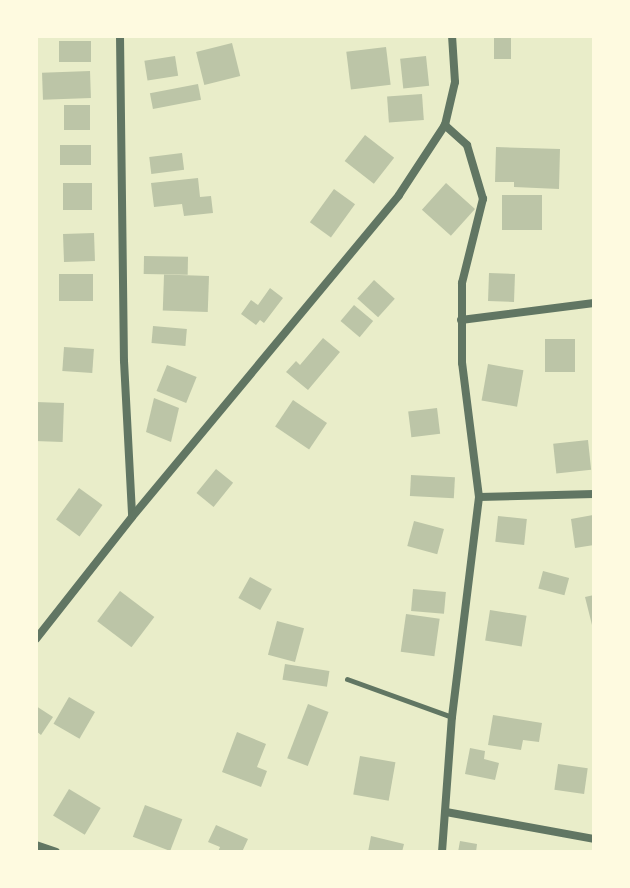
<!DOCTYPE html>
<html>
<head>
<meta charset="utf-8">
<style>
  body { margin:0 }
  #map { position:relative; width:630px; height:888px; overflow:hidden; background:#e9edc9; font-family:"Roboto Serif",serif }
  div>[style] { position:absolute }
  .building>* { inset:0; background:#bcc5a7; transform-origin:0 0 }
  .service>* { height:5px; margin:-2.5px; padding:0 2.5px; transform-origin:2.5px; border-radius:2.5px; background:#617663 }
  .minor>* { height:8px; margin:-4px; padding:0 4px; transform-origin:4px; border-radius:4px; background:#617663 }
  span { translate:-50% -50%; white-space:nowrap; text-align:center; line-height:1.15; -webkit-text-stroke:7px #fefae0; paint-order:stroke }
  .frame { position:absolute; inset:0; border:38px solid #fefae0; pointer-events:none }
</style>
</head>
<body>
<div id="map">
  <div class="building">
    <i style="left:494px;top:36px;width:17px;height:23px"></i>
    <i style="left:59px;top:41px;width:32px;height:21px"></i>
    <i style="left:232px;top:43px;width:34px;height:37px;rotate:76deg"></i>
    <i style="left:386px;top:47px;width:38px;height:40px;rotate:83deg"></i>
    <i style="left:175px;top:56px;width:20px;height:31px;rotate:81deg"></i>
    <i style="left:426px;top:56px;width:30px;height:26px;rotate:84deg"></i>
    <i style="left:90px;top:71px;width:27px;height:48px;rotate:88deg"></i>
    <i style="left:198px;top:84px;width:16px;height:49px;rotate:79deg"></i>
    <i style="left:422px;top:94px;width:26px;height:35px;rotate:86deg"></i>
    <i style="left:64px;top:105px;width:26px;height:25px"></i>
    <i style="left:365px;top:135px;width:37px;height:33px;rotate:38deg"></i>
    <i style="left:60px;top:145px;width:31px;height:20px"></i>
    <i style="clip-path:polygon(496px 147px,560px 149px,559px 189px,514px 187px,514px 182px,495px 182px)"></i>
    <i style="left:182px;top:153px;width:17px;height:33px;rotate:83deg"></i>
    <i style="clip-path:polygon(198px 178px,200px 197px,211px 196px,213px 213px,184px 216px,182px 204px,154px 207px,151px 183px)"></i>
    <i style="left:92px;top:183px;width:27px;height:29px;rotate:90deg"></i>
    <i style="left:446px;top:183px;width:39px;height:36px;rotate:42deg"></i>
    <i style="left:334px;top:189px;width:26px;height:41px;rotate:36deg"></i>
    <i style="left:502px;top:195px;width:40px;height:35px"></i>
    <i style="left:94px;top:233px;width:28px;height:31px;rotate:88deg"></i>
    <i style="left:144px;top:256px;width:44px;height:18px;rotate:1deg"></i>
    <i style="left:489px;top:273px;width:26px;height:28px;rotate:2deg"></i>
    <i style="left:59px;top:274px;width:34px;height:27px"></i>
    <i style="left:209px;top:276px;width:36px;height:45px;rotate:92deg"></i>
    <i style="left:374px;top:280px;width:28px;height:25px;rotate:42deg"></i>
    <i style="clip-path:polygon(270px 288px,283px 298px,264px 323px,260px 320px,256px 325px,241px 314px,251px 300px,258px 305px)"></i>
    <i style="left:354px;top:305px;width:25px;height:21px;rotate:40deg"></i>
    <i style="left:153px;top:326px;width:34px;height:17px;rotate:5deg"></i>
    <i style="clip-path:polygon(323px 338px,340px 352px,308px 390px,286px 372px,296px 361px,300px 365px)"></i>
    <i style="left:545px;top:339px;width:30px;height:33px"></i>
    <i style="left:64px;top:347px;width:30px;height:24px;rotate:4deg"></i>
    <i style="left:488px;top:364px;width:36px;height:37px;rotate:10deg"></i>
    <i style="left:167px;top:365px;width:32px;height:28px;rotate:22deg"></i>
    <i style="clip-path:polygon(154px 398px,179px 408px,171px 442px,146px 432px)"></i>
    <i style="left:293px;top:400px;width:41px;height:32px;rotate:34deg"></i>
    <i style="left:36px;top:402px;width:28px;height:39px;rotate:2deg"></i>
    <i style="left:437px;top:408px;width:26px;height:29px;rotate:83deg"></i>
    <i style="left:588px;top:440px;width:30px;height:35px;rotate:84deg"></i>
    <i style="left:216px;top:469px;width:22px;height:31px;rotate:39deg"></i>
    <i style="left:411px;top:475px;width:44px;height:21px;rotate:3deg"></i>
    <i style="left:79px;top:488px;width:29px;height:39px;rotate:36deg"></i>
    <i style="clip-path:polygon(593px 515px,594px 545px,575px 548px,571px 519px)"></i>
    <i style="left:498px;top:516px;width:29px;height:26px;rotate:6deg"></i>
    <i style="left:414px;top:521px;width:31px;height:26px;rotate:15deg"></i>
    <i style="left:543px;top:571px;width:27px;height:18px;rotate:15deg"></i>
    <i style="left:250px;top:577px;width:25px;height:24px;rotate:29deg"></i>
    <i style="left:413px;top:589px;width:33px;height:22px;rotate:5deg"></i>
    <i style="left:120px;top:591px;width:43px;height:38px;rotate:37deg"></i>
    <i style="clip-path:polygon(594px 595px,594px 629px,593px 629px,585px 597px)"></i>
    <i style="left:490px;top:610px;width:37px;height:31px;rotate:9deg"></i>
    <i style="left:406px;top:614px;width:34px;height:38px;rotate:8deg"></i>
    <i style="left:277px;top:621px;width:28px;height:35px;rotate:15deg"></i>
    <i style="left:285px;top:664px;width:45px;height:16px;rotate:9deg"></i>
    <i style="left:69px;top:697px;width:30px;height:31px;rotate:30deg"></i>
    <i style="left:308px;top:704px;width:22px;height:58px;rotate:21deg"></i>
    <i style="clip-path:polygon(36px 706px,53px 717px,41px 735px,36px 731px)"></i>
    <i style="clip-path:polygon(493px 715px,542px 723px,539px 742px,523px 740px,521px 750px,488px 745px)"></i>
    <i style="clip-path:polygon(237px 732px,266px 744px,257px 767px,267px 771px,261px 787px,222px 772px)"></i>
    <i style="clip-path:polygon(470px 748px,485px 751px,484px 759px,499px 763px,495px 780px,465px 774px)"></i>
    <i style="left:360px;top:756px;width:36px;height:39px;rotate:10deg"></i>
    <i style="left:558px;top:764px;width:30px;height:26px;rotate:8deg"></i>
    <i style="left:69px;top:789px;width:37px;height:31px;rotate:31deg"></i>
    <i style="left:145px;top:805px;width:40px;height:34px;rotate:21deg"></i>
    <i style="clip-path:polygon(216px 825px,248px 839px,242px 852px,218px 852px,220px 847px,208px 842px)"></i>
    <i style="clip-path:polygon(371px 836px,404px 844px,402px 852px,368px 852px)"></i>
    <i style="clip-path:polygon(460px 841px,477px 844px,476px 852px,458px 852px)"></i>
  </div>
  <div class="service">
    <i style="left:347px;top:679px;width:112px;rotate:19.9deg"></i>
  </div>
  <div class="minor">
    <i style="left:120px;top:36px;width:325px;rotate:89.3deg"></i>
    <i style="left:124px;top:361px;width:155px;rotate:87deg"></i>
    <i style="left:461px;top:320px;width:134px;rotate:-7.3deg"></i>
    <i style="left:479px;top:497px;width:115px;rotate:-1.5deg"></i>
    <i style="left:36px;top:639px;width:155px;rotate:-51.8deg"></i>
    <i style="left:132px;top:517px;width:418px;rotate:-50.3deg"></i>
    <i style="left:399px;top:195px;width:84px;rotate:-56.7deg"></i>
    <i style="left:445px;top:125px;width:44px;rotate:-76.9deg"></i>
    <i style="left:455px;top:82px;width:46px;rotate:-93.7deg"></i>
    <i style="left:446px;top:812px;width:150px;rotate:10.3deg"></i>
    <i style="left:36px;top:845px;width:21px;rotate:19deg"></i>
    <i style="left:442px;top:852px;width:135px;rotate:-85.8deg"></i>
    <i style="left:452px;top:717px;width:222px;rotate:-83deg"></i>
    <i style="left:479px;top:497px;width:135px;rotate:-97.2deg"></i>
    <i style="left:462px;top:363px;width:80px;rotate:-90deg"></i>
    <i style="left:462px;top:283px;width:87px;rotate:-76deg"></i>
    <i style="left:483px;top:199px;width:56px;rotate:-106.5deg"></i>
    <i style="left:467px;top:145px;width:30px;rotate:-138deg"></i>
  </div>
  <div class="frame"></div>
</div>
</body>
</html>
